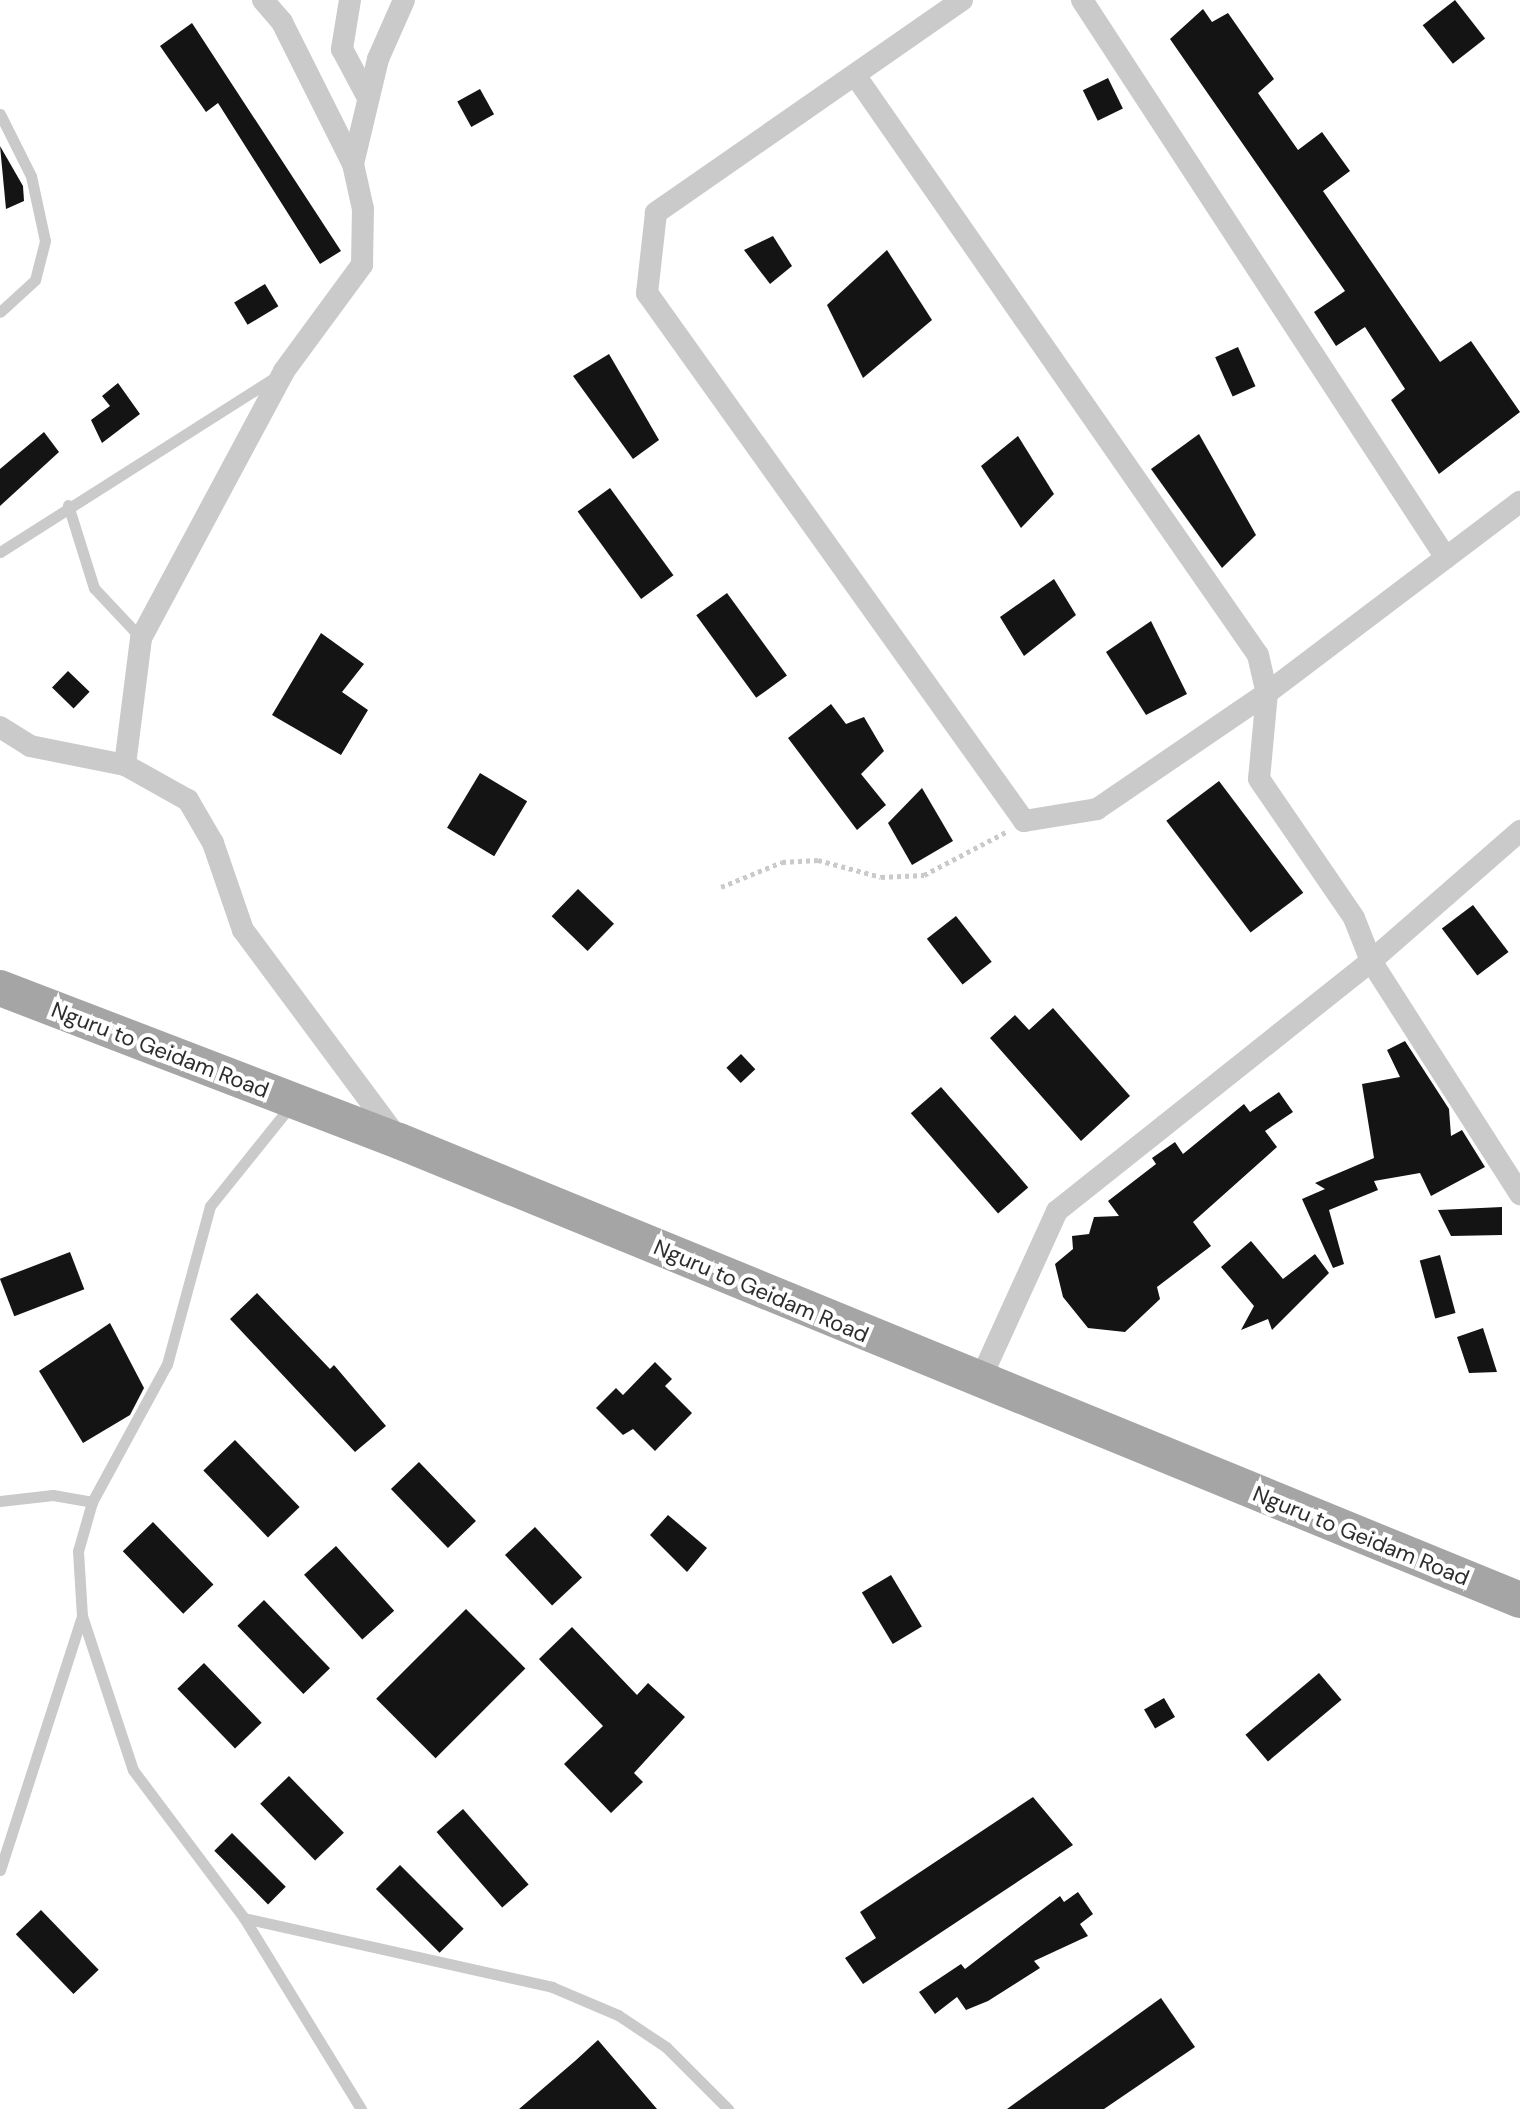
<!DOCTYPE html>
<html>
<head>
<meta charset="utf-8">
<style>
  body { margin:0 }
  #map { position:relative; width:1520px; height:2109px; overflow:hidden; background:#fff; font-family:"DM Sans",sans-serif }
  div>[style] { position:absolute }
  .building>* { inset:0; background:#141414; transform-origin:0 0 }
  .path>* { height:5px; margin-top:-2.5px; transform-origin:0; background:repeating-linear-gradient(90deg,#cacaca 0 4px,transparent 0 8px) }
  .service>* { height:11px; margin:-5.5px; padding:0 5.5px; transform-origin:5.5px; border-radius:5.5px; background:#cacaca }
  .minor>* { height:22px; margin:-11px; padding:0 11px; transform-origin:11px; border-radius:11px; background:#cacaca }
  .primary>* { height:36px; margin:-18px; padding:0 18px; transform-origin:18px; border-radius:18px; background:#a5a5a5 }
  span { translate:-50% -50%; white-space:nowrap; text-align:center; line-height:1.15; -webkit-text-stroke:8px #fff; paint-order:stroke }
  .street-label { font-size:22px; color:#2d2d2d }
</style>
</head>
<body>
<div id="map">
  <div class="building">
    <i style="left:1455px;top:0;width:49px;height:41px;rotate:52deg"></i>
    <i style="clip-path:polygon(1203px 9px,1212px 22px,1228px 13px,1274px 79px,1258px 93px,1298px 150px,1322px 132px,1350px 171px,1323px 191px,1440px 362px,1471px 341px,1520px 412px,1439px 474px,1391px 400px,1405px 389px,1365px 327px,1336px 346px,1314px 312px,1345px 291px,1170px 39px)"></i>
    <i style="clip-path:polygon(192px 23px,341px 251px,320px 264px,218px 103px,206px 112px,160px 46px)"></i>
    <i style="left:1108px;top:78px;width:34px;height:28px;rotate:64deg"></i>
    <i style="left:480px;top:89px;width:29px;height:26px;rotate:61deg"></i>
    <i style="clip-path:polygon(0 146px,23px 186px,24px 201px,6px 209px)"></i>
    <i style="clip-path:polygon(773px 236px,792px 266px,770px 284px,744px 250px)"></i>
    <i style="clip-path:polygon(887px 250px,932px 320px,863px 378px,827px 305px)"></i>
    <i style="left:265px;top:284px;width:26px;height:36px;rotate:59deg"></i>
    <i style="left:1238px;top:347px;width:43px;height:25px;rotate:66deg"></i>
    <i style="clip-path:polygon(609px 354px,659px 440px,633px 459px,573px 376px)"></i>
    <i style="clip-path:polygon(118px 383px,140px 414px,102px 443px,91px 420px,110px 406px,102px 396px)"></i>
    <i style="clip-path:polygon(44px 432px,59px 452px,0 506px,0 469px)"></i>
    <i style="clip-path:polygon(1199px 434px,1256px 535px,1222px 568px,1151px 469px)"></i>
    <i style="clip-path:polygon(1018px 436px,1054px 494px,1021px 528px,981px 466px)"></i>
    <i style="left:610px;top:488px;width:108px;height:40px;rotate:54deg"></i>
    <i style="clip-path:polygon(1054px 579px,1076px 615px,1024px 656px,1000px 617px)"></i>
    <i style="left:727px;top:593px;width:102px;height:38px;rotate:54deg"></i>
    <i style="clip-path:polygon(1151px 621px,1187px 694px,1146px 715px,1106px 652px)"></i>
    <i style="clip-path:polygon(321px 633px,364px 664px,342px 692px,368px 710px,341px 755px,272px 715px)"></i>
    <i style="left:68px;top:671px;width:30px;height:23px;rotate:44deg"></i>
    <i style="clip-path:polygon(831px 704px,846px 724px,864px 717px,884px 751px,861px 774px,886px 805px,857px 830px,788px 738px)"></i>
    <i style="left:480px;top:773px;width:55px;height:64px;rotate:31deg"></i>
    <i style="left:1219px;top:781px;width:140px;height:66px;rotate:53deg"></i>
    <i style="clip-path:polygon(922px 788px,953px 841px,912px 865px,888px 823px)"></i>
    <i style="left:578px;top:889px;width:50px;height:38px;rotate:44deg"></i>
    <i style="left:1473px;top:905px;width:59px;height:39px;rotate:53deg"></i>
    <i style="left:956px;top:916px;width:58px;height:37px;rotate:52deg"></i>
    <i style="clip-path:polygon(1053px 1008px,1130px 1096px,1081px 1141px,990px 1038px,1015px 1015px,1029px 1030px)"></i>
    <i style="clip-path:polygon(1405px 1041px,1449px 1109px,1451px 1136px,1462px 1130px,1485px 1167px,1431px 1196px,1420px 1173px,1374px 1181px,1378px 1190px,1329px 1210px,1344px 1264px,1333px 1268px,1302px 1199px,1325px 1189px,1315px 1183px,1374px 1158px,1362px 1084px,1400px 1077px,1387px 1050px)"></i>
    <i style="left:741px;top:1054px;width:21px;height:20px;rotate:47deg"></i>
    <i style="left:941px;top:1087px;width:133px;height:40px;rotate:49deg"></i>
    <i style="clip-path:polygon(1279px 1092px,1293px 1112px,1265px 1131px,1277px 1147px,1193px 1222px,1211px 1246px,1157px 1287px,1160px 1299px,1125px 1332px,1088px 1328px,1063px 1297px,1055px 1264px,1073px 1249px,1072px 1236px,1089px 1234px,1094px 1217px,1119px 1216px,1108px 1201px,1156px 1164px,1152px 1158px,1175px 1142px,1183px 1154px,1244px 1104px,1250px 1112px)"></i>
    <i style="clip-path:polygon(1502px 1207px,1502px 1235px,1451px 1236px,1438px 1210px)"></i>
    <i style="clip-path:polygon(1251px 1241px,1283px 1279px,1315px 1254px,1329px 1273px,1272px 1330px,1268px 1319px,1241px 1330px,1254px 1306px,1221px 1267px)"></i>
    <i style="left:70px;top:1252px;width:40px;height:75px;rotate:69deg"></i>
    <i style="left:1440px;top:1255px;width:60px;height:21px;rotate:75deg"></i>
    <i style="clip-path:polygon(257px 1293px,330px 1369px,334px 1365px,386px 1426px,355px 1452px,230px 1319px)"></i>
    <i style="clip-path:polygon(110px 1323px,144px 1388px,130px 1415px,83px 1443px,39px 1371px)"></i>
    <i style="clip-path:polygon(1483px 1328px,1497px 1372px,1469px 1373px,1457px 1337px)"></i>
    <i style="clip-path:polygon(655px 1362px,672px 1379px,665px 1386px,692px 1413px,655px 1451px,633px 1429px,623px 1435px,596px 1408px,616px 1388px,623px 1395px)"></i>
    <i style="left:235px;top:1440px;width:93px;height:44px;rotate:46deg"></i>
    <i style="left:419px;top:1462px;width:82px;height:39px;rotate:46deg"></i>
    <i style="clip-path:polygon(668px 1515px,707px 1548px,687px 1572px,650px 1535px)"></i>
    <i style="left:153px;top:1522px;width:87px;height:42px;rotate:46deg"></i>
    <i style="left:535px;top:1527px;width:69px;height:41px;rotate:47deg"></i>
    <i style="left:336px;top:1546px;width:87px;height:43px;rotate:48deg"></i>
    <i style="left:891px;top:1575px;width:60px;height:34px;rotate:59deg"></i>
    <i style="left:264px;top:1600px;width:95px;height:37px;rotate:46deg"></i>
    <i style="left:466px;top:1609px;width:84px;height:127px;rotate:45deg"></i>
    <i style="clip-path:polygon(572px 1627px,637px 1695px,648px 1683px,685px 1717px,634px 1773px,643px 1782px,611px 1813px,564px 1764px,603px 1726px,539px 1659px)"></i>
    <i style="left:204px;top:1663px;width:83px;height:37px;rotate:46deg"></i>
    <i style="left:1319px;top:1673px;width:35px;height:96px;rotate:50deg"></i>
    <i style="left:1164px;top:1698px;width:22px;height:23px;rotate:60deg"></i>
    <i style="left:289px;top:1776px;width:79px;height:40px;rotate:46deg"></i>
    <i style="clip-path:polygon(1033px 1797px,1073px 1845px,863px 1984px,845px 1958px,876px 1938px,860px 1912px)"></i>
    <i style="left:463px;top:1809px;width:100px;height:35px;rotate:49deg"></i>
    <i style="left:232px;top:1833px;width:76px;height:25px;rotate:45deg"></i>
    <i style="left:400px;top:1865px;width:90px;height:34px;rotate:45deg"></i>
    <i style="clip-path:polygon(1078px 1892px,1093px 1914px,1080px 1924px,1088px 1936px,1034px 1961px,1040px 1968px,988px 2001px,966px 2010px,957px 1997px,935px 2014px,919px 1992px,961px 1964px,965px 1969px,1060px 1896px,1064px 1902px)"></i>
    <i style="left:41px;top:1910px;width:83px;height:35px;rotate:46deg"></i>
    <i style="clip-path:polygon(1161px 1998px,1195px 2047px,1104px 2109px,1007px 2109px)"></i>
    <i style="clip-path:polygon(598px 2040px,657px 2109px,519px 2109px,575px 2061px)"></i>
  </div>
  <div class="path">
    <i style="left:721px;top:887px;width:66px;rotate:-22.3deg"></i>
    <i style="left:782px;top:862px;width:36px;rotate:-3deg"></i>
    <i style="left:818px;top:860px;width:65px;rotate:15.1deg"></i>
    <i style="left:881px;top:877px;width:43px;rotate:-2.7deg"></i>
    <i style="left:924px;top:875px;width:93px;rotate:-27.7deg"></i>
  </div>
  <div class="service">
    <i style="left:0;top:114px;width:69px;rotate:63.4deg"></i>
    <i style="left:31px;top:176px;width:66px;rotate:77.8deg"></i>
    <i style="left:45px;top:241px;width:40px;rotate:104.4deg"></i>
    <i style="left:35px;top:280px;width:47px;rotate:137.6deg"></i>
    <i style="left:68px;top:505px;width:87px;rotate:72.6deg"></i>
    <i style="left:94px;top:588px;width:69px;rotate:46.8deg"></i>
    <i style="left:0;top:552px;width:328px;rotate:-32.4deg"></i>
    <i style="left:292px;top:1104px;width:131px;rotate:128.8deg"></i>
    <i style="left:210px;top:1206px;width:164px;rotate:105.2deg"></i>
    <i style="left:167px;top:1364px;width:157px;rotate:118.5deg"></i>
    <i style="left:92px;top:1502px;width:51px;rotate:105.9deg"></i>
    <i style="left:78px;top:1551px;width:65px;rotate:86.5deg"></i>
    <i style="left:82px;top:1616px;width:162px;rotate:71.7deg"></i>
    <i style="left:133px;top:1770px;width:185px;rotate:53.1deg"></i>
    <i style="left:244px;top:1918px;width:224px;rotate:58.5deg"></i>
    <i style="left:0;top:1501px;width:53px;rotate:-6.5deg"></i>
    <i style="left:53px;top:1495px;width:40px;rotate:10deg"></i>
    <i style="left:0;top:1870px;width:267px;rotate:-72.1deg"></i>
    <i style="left:244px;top:1918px;width:316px;rotate:12.6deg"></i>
    <i style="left:552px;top:1987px;width:72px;rotate:23deg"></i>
    <i style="left:618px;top:2015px;width:58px;rotate:33.7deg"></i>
    <i style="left:666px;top:2047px;width:88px;rotate:45deg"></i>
  </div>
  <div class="minor">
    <i style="left:350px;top:0;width:50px;rotate:99.3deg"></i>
    <i style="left:342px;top:49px;width:55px;rotate:62deg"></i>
    <i style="left:962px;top:0;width:373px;rotate:145.2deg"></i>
    <i style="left:656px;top:213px;width:81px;rotate:96.4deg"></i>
    <i style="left:647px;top:293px;width:649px;rotate:54.47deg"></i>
    <i style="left:1024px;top:821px;width:74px;rotate:-9.3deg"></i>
    <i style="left:1097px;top:809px;width:206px;rotate:-34.3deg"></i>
    <i style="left:1267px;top:693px;width:317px;rotate:-37.1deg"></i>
    <i style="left:1082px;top:0;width:666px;rotate:56.88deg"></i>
    <i style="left:855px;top:75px;width:706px;rotate:55.21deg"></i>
    <i style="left:1258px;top:655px;width:39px;rotate:77deg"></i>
    <i style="left:1267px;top:693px;width:86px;rotate:95.3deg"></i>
    <i style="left:1259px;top:779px;width:168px;rotate:55.6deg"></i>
    <i style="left:1354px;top:918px;width:46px;rotate:68.4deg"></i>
    <i style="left:1371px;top:961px;width:277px;rotate:57.4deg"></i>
    <i style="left:353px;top:164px;width:108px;rotate:-76.6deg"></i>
    <i style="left:378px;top:59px;width:64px;rotate:-66.2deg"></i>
    <i style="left:0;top:727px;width:36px;rotate:32deg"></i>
    <i style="left:30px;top:746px;width:97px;rotate:11.3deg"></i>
    <i style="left:125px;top:765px;width:72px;rotate:29.1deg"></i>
    <i style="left:188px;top:800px;width:50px;rotate:59.8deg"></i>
    <i style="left:213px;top:843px;width:92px;rotate:71deg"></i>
    <i style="left:243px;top:930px;width:257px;rotate:53.4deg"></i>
    <i style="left:125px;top:765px;width:128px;rotate:-82.8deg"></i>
    <i style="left:141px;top:638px;width:303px;rotate:-61.8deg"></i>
    <i style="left:284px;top:371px;width:132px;rotate:-53.7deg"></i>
    <i style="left:362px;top:265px;width:56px;rotate:-89deg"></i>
    <i style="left:363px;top:209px;width:46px;rotate:-102.5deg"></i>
    <i style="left:353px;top:164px;width:159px;rotate:-116.6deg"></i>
    <i style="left:282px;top:22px;width:29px;rotate:-131deg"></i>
    <i style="left:980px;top:1380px;width:186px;rotate:-65.5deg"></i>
    <i style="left:1057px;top:1211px;width:401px;rotate:-38.5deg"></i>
    <i style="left:1371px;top:961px;width:198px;rotate:-41.1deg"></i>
  </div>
  <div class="primary">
    <i style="left:0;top:988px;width:427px;rotate:21deg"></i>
    <i style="left:399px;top:1141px;width:1211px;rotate:22.27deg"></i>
  </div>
  <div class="street-label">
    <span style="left:160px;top:1050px;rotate:21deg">Nguru to Geidam Road</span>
    <span style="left:761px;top:1291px;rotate:23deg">Nguru to Geidam Road</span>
    <span style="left:1361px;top:1536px;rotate:22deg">Nguru to Geidam Road</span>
  </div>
</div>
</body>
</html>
